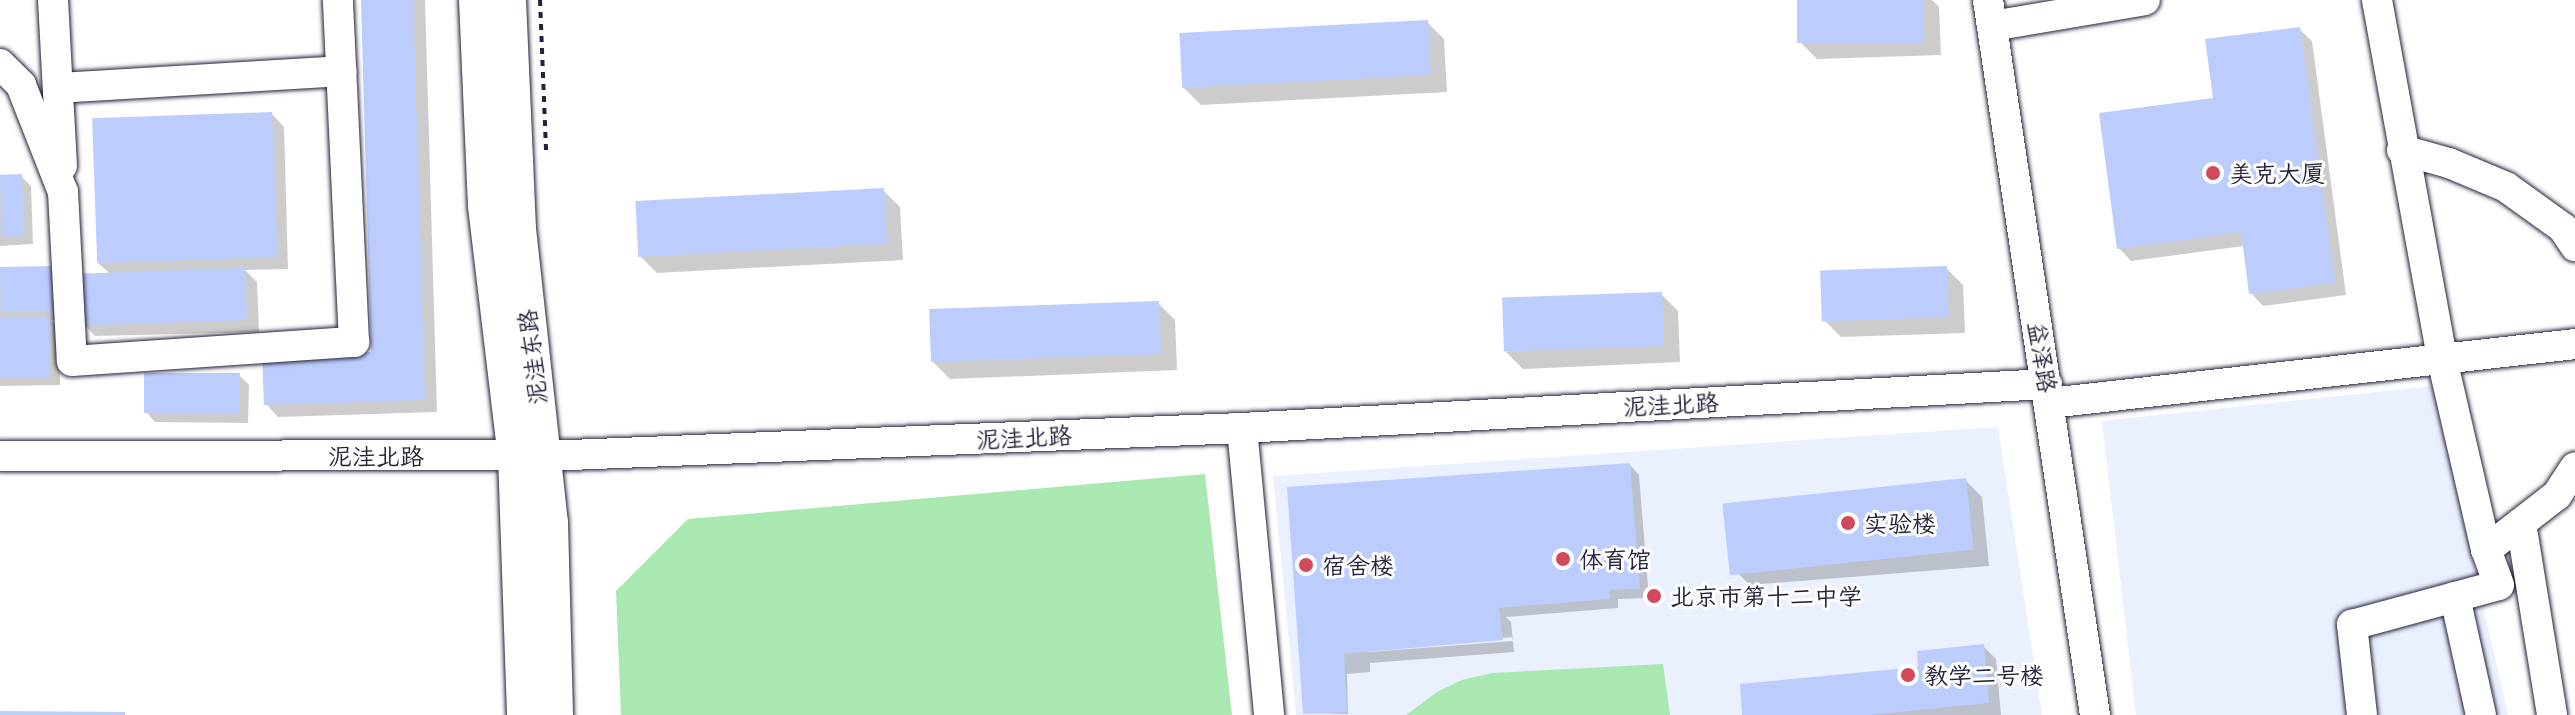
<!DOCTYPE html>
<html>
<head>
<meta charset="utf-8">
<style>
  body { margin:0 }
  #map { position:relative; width:2575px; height:715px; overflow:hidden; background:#fff; font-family:"Playpen Sans","LXGW WenKai TC",sans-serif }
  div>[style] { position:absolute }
  .built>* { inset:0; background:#ebf0fe }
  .green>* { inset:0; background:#a9e8b0 }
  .shadow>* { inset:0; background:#0003 }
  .building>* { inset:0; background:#bccdfd; transform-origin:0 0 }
  .path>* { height:4px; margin-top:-2px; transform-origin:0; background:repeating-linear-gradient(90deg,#22223b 0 6px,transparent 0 12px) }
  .roads { filter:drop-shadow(0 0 2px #22223b) drop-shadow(0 0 2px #22223b) }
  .minor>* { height:30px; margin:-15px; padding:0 15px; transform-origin:15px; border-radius:15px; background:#fff }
  .major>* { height:38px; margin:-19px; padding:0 19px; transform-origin:19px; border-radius:19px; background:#fff }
  .dots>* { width:22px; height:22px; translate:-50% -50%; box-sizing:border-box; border:4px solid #fff; border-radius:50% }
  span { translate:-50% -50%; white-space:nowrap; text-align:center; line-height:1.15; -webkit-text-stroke:6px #fff; paint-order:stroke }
  .poi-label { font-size:24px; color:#22223b }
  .left { translate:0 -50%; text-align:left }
  .street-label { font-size:24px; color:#22223b }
</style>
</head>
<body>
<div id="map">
  <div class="built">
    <i style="clip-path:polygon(2433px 386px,2508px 715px,2136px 715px,2102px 421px)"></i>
    <i style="clip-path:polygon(1998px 427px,2042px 715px,1296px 715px,1273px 476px)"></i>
  </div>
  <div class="green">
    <i style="clip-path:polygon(1205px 474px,1232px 715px,621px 715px,616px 591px,688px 519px)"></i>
    <i style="clip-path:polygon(1663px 664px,1670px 715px,1406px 715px,1437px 692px,1462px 680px,1492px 673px)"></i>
  </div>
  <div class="shadow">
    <i style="clip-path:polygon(363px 0,425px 0,437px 412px,278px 417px,266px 404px,373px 353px)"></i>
    <i style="clip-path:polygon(1799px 0,1932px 0,1939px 7px,1941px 55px,1817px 59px,1800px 42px)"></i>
    <i style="clip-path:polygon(1427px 22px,1444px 39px,1447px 92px,1201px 105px,1184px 88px)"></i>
    <i style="clip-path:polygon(2299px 29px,2312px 41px,2346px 295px,2263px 306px,2251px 293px,2244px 246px,2131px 261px,2119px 248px)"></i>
    <i style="clip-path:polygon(272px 114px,284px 127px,288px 269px,245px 270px,257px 282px,259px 332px,95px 336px,83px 323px,109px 273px,97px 262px)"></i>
    <i style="clip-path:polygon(21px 176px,31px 186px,33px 244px,0 246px,0 177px)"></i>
    <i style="clip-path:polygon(883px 190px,900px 207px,903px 260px,657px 273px,640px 256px)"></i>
    <i style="clip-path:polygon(50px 268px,60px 278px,61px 320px,51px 320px,59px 328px,60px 385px,0 386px,0 269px)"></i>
    <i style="clip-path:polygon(1946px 268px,1963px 285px,1965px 333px,1841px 337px,1824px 320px)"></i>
    <i style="clip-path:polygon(1661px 294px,1678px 311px,1680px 362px,1523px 369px,1506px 352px)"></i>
    <i style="clip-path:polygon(1158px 303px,1175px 320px,1177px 370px,950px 379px,933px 362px)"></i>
    <i style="clip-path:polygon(239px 375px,249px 385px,248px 423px,155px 422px,146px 412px)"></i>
    <i style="clip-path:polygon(evenodd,1630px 465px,1639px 475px,1649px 598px,1618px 599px,1618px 608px,1506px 617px,1511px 622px,1514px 652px,1370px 663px,1370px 672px,1347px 674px,1348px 714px,1305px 713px,1302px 655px,1630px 465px,1513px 637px,1513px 641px,1369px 652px,1369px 648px,1513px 637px)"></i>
    <i style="clip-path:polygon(1965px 480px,1982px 497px,1989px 566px,1750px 585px,1732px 568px)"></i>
    <i style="clip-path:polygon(1983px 646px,1996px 659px,2001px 715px,1744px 715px,1920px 669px)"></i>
  </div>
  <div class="building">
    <i style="clip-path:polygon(361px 0,413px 0,425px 400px,264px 405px,262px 355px,371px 352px)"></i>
    <i style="left:1797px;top:0;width:126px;height:43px"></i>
    <i style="left:1428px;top:20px;width:55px;height:249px;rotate:87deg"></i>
    <i style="clip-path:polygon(2300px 27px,2335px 283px,2249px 294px,2241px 232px,2117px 249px,2099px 113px,2213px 98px,2205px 39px)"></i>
    <i style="left:272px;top:112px;width:145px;height:180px;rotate:88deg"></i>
    <i style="left:22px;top:174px;width:62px;height:22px;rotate:88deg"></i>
    <i style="left:884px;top:188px;width:56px;height:249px;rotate:87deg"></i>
    <i style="left:51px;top:266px;width:45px;height:51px;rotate:89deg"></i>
    <i style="left:1947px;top:266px;width:51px;height:127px;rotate:88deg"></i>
    <i style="left:245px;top:268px;width:52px;height:166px;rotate:88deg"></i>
    <i style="left:1662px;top:292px;width:54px;height:160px;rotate:88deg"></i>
    <i style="left:1159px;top:301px;width:53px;height:230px;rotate:88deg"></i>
    <i style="left:0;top:317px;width:50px;height:60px"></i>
    <i style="left:144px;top:373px;width:96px;height:40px"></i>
    <i style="clip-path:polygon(1630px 463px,1640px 589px,1609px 590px,1610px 599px,1499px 608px,1503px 640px,1344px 654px,1347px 712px,1303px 714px,1287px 487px)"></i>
    <i style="left:1966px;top:478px;width:72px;height:245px;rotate:84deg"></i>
    <i style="clip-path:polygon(1984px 644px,1989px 703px,1870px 715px,1742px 715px,1740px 684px,1918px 667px,1917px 651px)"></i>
    <i style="clip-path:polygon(0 711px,125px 712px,125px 715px,0 715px)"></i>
  </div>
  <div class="path">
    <i style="left:540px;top:0;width:151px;rotate:87.7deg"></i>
  </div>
  <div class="roads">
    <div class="minor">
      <i style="left:53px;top:0;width:166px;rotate:86.9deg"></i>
      <i style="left:1988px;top:0;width:723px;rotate:81.49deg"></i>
      <i style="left:2377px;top:0;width:365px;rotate:79.7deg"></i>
      <i style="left:2442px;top:359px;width:196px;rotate:77deg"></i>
      <i style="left:2486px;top:550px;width:90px;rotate:-37.8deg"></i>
      <i style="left:2557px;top:495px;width:33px;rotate:-57deg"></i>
      <i style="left:1992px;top:26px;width:155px;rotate:-9.6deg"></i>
      <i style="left:0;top:64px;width:30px;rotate:45deg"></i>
      <i style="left:21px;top:85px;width:115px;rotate:68.6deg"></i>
      <i style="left:63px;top:192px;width:169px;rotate:87deg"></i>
      <i style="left:72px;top:361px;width:283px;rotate:-3.9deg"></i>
      <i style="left:354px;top:342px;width:342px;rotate:-92.7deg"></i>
      <i style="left:58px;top:88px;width:284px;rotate:-3.4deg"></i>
      <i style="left:2402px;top:150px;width:49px;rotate:15.5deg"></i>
      <i style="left:2449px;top:163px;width:62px;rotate:22.8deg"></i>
      <i style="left:2506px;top:187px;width:70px;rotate:35.7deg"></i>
      <i style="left:2563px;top:228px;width:22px;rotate:56deg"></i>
      <i style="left:2050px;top:403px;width:528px;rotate:-6.41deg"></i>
      <i style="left:1242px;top:428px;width:288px;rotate:84.6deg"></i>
      <i style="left:0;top:456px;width:570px;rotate:-0.1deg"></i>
      <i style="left:570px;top:455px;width:673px;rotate:-2.3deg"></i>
      <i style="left:1242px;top:428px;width:806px;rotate:-3.13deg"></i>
      <i style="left:2521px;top:523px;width:194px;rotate:80.8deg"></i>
      <i style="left:2455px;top:597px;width:121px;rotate:77.6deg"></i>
      <i style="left:2362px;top:715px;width:91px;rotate:-96.3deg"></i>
      <i style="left:2352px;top:625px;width:152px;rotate:-15.2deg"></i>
      <i style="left:2499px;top:585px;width:37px;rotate:-110deg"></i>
    </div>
    <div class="major">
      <i style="left:478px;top:0;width:206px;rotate:87.5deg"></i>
      <i style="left:487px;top:206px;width:252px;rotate:83.2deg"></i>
      <i style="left:517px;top:456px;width:259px;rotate:88deg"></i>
      <i style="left:507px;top:0;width:229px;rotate:87.5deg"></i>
      <i style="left:517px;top:229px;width:296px;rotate:83.8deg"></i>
      <i style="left:549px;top:523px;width:192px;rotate:88.5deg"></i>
    </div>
  </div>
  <div class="dots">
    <i style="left:2213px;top:173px;background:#d1495b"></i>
    <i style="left:1848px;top:523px;background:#d1495b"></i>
    <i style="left:1563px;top:559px;background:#d1495b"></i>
    <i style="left:1306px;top:565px;background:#d1495b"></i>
    <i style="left:1654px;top:596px;background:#d1495b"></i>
    <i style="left:1908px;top:675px;background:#d1495b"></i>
  </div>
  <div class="poi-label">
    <span class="left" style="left:2229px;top:173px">美克大厦</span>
    <span class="left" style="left:1864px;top:523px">实验楼</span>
    <span class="left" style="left:1579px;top:559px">体育馆</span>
    <span class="left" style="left:1322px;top:565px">宿舍楼</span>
    <span class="left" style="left:1670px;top:596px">北京市第十二中学</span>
    <span class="left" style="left:1924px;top:675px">教学二号楼</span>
  </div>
  <div class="street-label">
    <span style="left:532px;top:357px;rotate:-97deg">泥洼东路</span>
    <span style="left:2043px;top:357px;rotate:81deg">益泽路</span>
    <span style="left:1671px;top:404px;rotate:-3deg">泥洼北路</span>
    <span style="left:1024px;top:437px;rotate:-3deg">泥洼北路</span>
    <span style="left:376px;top:456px">泥洼北路</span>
  </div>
</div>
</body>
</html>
